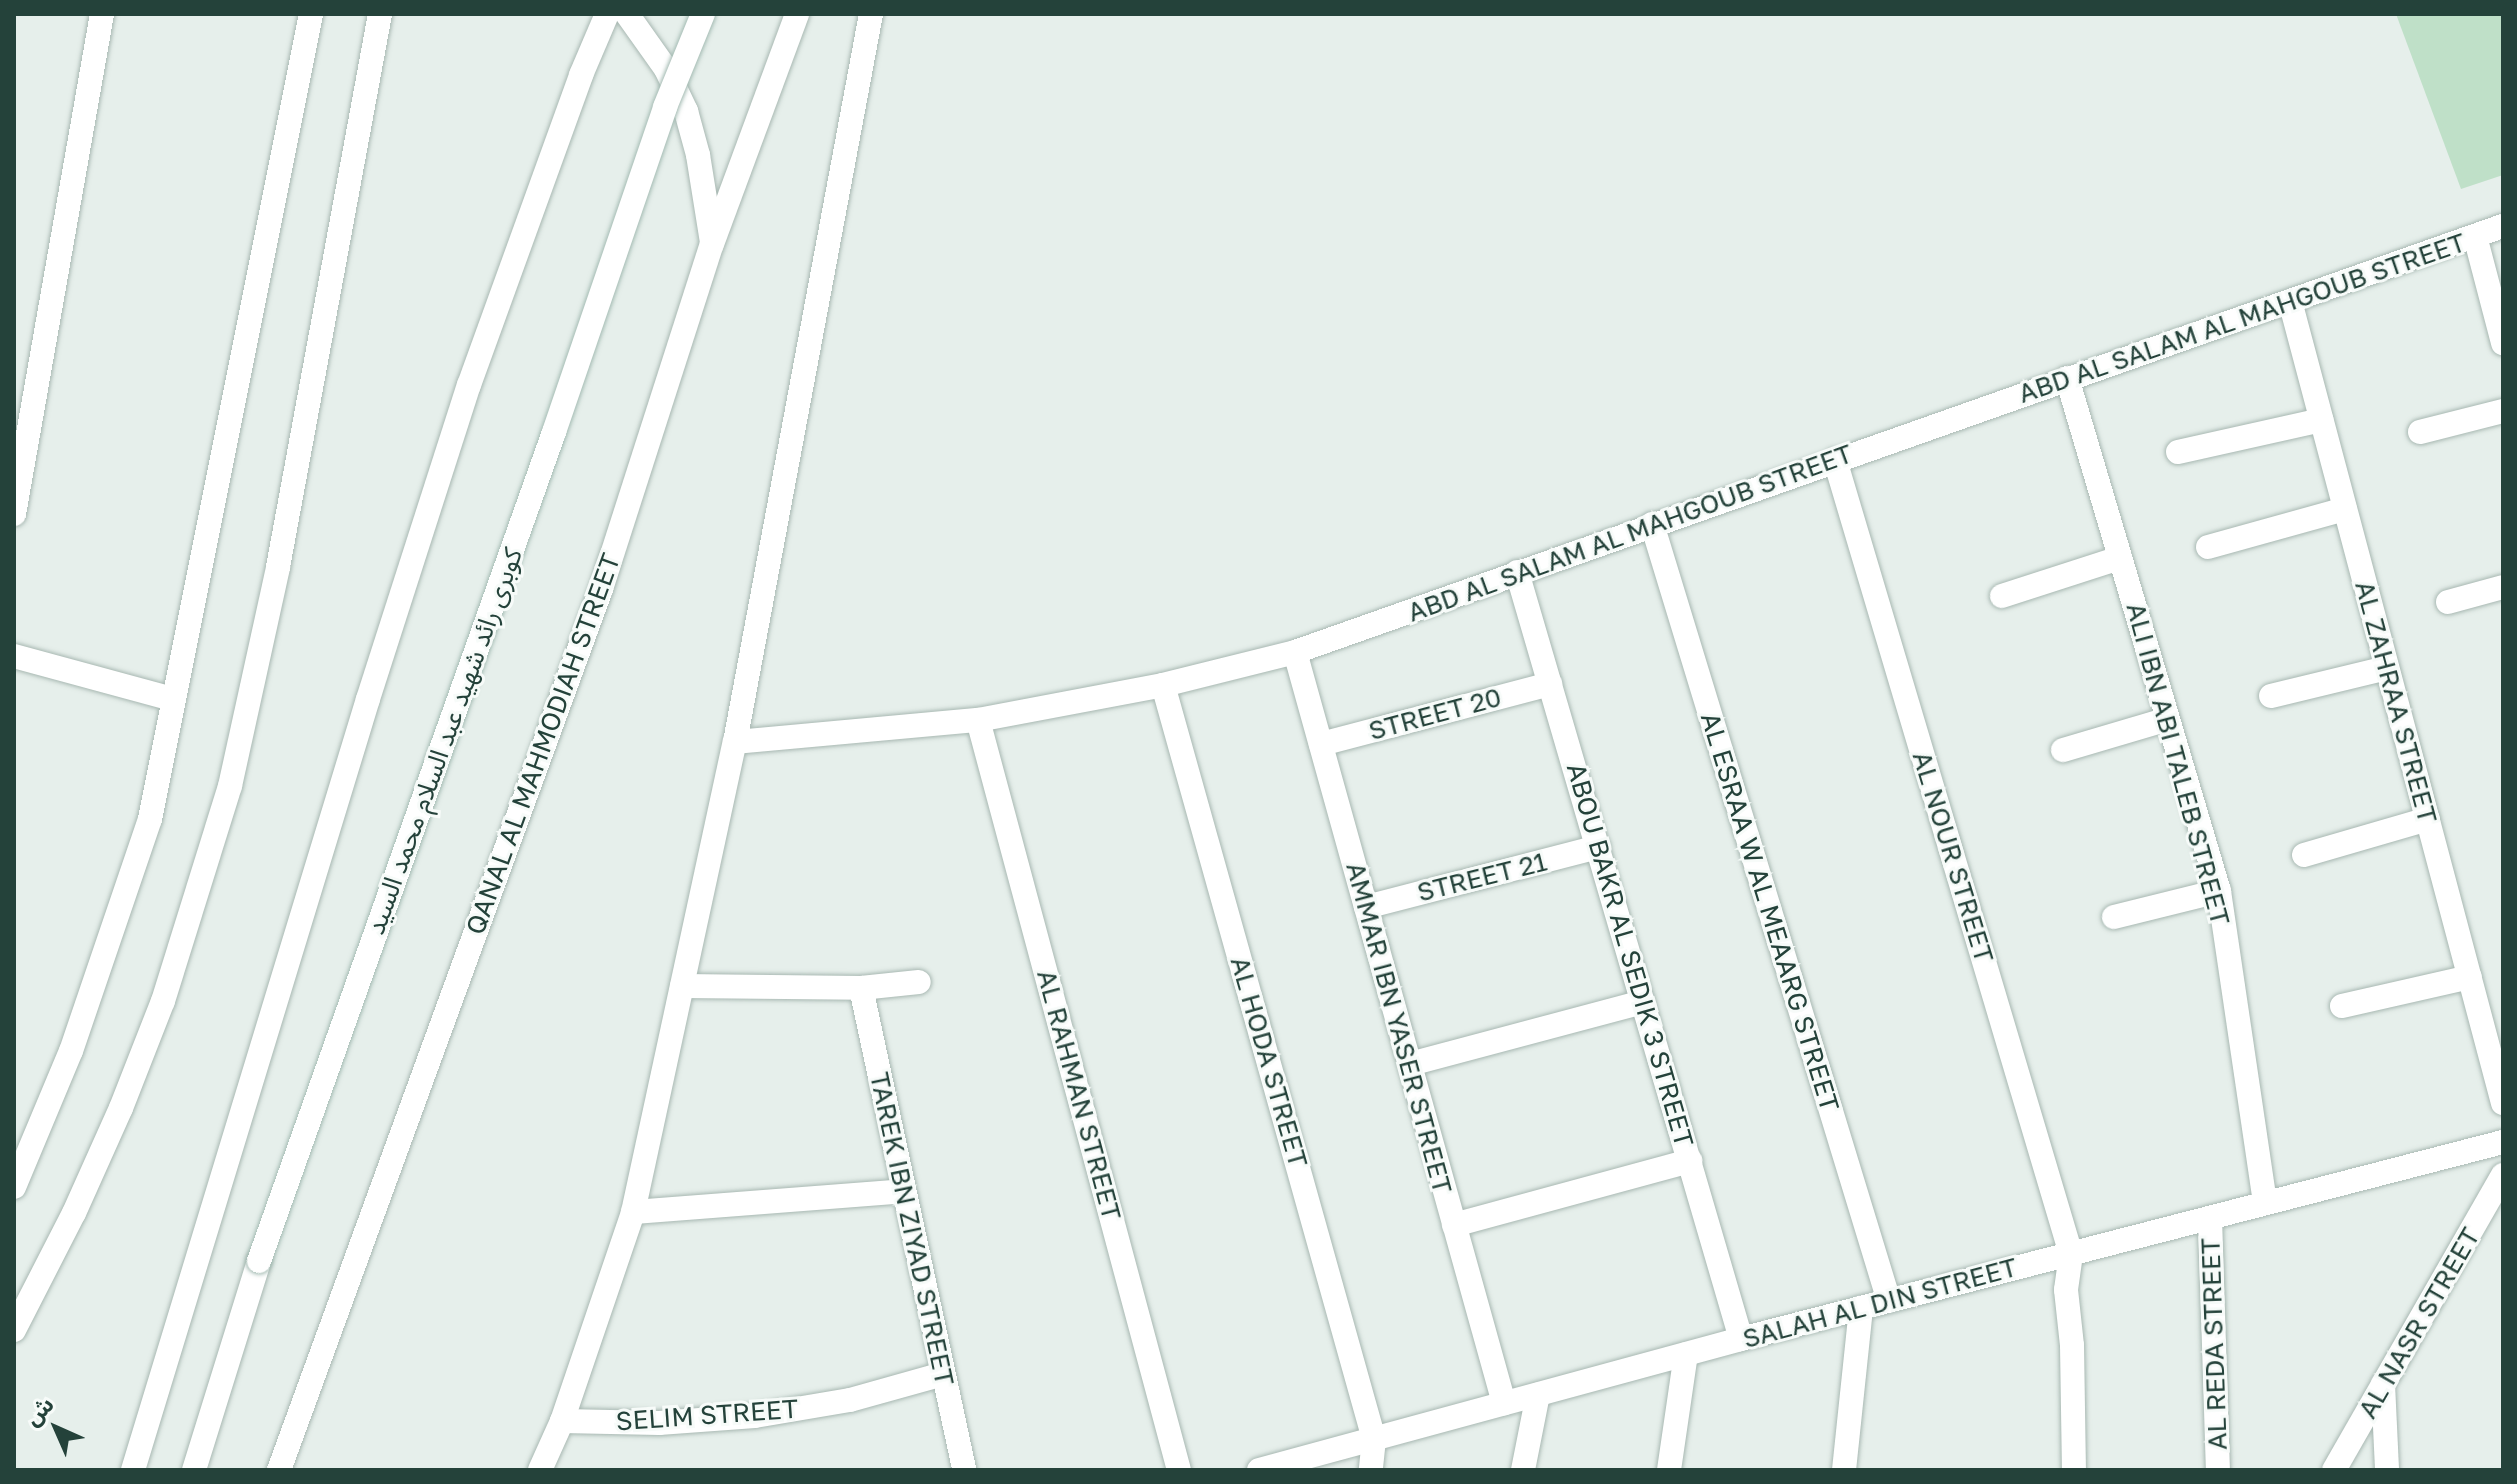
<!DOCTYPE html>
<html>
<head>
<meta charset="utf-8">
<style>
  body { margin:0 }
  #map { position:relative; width:2517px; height:1484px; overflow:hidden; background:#e6efeb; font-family:"Golos Text","Noto Sans Arabic",sans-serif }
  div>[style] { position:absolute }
  .green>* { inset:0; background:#bfe0c8 }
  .roads { filter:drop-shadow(0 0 2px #a8b8b2) drop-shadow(0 0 2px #a8b8b2) }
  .minor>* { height:24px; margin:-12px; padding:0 12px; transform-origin:12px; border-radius:12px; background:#fff }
  .tertiary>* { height:24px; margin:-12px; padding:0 12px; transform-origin:12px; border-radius:12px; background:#fff }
  .secondary>* { height:24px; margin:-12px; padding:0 12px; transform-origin:12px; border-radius:12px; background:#fff }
  .bridges { filter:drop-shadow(0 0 2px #a4bbb3) drop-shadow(0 0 2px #a4bbb3) }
  .secondary-bridge>* { height:24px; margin:-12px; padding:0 12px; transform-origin:12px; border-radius:12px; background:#fff }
  span { translate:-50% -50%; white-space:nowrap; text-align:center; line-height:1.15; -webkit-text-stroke:6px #f7fbf9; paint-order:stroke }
  .street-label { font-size:26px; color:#24423a }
  .frame { position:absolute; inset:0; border:16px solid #24423a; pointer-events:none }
  .north { position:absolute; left:16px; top:1388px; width:80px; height:80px; -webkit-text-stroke:6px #f7fbf9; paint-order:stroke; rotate:315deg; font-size:22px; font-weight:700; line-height:32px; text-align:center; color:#24423a }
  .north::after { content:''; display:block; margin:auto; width:28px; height:36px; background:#24423a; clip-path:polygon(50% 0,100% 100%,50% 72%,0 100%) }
</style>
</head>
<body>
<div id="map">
  <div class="green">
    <i style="clip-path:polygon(2396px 14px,2503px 14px,2503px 175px,2461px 189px)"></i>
  </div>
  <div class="roads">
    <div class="minor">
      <i style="left:2475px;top:236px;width:111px;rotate:75.3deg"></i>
      <i style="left:2290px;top:301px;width:830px;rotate:75.13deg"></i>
      <i style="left:2067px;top:378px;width:535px;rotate:73.5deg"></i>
      <i style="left:2219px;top:891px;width:315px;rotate:81.6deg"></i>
      <i style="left:2420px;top:432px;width:86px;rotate:-14.2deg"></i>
      <i style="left:2178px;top:452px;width:147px;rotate:-12.6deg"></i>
      <i style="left:1835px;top:460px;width:828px;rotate:73.45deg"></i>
      <i style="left:2071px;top:1254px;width:36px;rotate:98deg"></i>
      <i style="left:2066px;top:1290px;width:55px;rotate:83.8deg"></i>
      <i style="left:2072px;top:1345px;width:125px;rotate:89.1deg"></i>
      <i style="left:14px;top:514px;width:508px;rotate:-80.02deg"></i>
      <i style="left:1652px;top:524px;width:812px;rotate:73.04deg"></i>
      <i style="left:2208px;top:547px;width:142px;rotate:-15.5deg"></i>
      <i style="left:1517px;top:572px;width:799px;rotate:73.72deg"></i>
      <i style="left:2002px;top:596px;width:124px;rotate:-17.9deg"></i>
      <i style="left:2448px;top:602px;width:57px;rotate:-15.3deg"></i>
      <i style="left:1295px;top:652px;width:780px;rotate:74.45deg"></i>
      <i style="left:14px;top:656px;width:164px;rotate:15.2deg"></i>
      <i style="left:1163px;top:685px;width:783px;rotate:74.37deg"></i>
      <i style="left:1374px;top:1439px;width:31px;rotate:96deg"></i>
      <i style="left:2271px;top:696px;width:119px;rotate:-13.6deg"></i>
      <i style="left:978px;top:720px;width:776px;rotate:75deg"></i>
      <i style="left:735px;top:742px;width:244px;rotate:-5.2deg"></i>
      <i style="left:978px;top:720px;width:188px;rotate:-10.7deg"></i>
      <i style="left:1163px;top:685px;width:136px;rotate:-14deg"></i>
      <i style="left:1295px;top:652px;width:1281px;rotate:-19.43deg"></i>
      <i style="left:1321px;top:744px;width:237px;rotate:-14.7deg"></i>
      <i style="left:2063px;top:750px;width:109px;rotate:-16.4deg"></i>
      <i style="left:2304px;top:855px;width:129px;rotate:-16.2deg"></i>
      <i style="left:1366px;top:907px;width:240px;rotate:-14.5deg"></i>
      <i style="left:2114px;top:917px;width:108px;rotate:-13.9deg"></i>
      <i style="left:682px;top:986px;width:179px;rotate:0.6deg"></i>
      <i style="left:861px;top:988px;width:58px;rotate:-5.9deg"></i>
      <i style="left:861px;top:988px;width:493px;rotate:77.9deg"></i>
      <i style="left:2342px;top:1006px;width:131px;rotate:-12.8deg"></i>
      <i style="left:1410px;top:1064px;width:241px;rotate:-14.9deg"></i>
      <i style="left:633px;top:1212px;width:272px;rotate:-4.4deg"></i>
      <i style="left:2210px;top:1218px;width:252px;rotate:88.2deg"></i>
      <i style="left:1454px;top:1225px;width:245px;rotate:-15.2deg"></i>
      <i style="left:2383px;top:1384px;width:86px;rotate:87.3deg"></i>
      <i style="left:562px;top:1421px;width:97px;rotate:1.2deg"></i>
      <i style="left:659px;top:1423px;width:96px;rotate:-4.2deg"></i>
      <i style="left:755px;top:1416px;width:96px;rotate:-9.6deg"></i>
      <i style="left:850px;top:1400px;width:97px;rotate:-15.6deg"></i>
      <i style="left:1259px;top:1470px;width:499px;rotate:-15.2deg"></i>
      <i style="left:1741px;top:1339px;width:787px;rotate:-14.5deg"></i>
      <i style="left:1523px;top:1470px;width:77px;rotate:-78.8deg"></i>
      <i style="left:1669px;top:1470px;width:117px;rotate:-81.7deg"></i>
      <i style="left:1844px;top:1470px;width:163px;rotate:-84deg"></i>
    </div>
    <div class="tertiary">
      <i style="left:540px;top:1470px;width:54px;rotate:-65.8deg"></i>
      <i style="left:562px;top:1421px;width:221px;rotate:-71.2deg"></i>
      <i style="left:633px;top:1212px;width:481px;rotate:-77.8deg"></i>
      <i style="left:735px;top:742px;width:741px;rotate:-79.42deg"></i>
      <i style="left:2334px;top:1470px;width:340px;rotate:-60.2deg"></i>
    </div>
    <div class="secondary">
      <i style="left:627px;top:14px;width:67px;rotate:54.7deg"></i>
      <i style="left:666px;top:69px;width:47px;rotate:64.5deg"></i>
      <i style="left:686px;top:111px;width:46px;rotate:74.7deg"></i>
      <i style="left:698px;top:155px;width:88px;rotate:80.9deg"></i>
      <i style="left:14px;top:1187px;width:147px;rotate:-67.3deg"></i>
      <i style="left:71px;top:1051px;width:245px;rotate:-71.2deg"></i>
      <i style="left:150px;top:819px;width:821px;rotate:-78.69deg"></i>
      <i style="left:14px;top:1330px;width:131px;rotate:-62.9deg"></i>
      <i style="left:74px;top:1213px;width:115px;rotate:-65.9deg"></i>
      <i style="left:121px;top:1108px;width:115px;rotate:-68.6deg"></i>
      <i style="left:163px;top:1001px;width:225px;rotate:-72.7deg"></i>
      <i style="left:230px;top:786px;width:224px;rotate:-77.6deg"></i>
      <i style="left:278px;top:567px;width:562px;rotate:-79.55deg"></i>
      <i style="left:133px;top:1470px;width:806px;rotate:-73.05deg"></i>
      <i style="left:368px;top:699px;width:330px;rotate:-72.2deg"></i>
      <i style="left:469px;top:385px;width:330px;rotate:-70.1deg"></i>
      <i style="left:581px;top:75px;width:66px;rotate:-66.9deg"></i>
      <i style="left:194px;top:1470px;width:219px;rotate:-72.7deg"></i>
      <i style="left:279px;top:1470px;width:938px;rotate:-69.92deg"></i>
      <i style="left:601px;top:589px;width:362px;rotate:-72.2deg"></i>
      <i style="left:712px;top:244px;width:245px;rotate:-69.7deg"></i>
    </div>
  </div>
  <div class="bridges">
    <div class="secondary-bridge">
      <i style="left:259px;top:1261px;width:880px;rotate:-70.41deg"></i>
      <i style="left:554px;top:432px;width:343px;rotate:-71.1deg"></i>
      <i style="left:665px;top:107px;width:100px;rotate:-67.8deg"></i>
    </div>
  </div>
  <div class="street-label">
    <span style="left:2242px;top:318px;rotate:-19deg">ABD AL SALAM AL MAHGOUB STREET</span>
    <span style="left:1630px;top:533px;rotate:-20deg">ABD AL SALAM AL MAHGOUB STREET</span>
    <span style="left:2396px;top:702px;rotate:75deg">AL ZAHRAA STREET</span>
    <span style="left:1435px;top:714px;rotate:-15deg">STREET 20</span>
    <span style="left:444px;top:741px;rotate:-70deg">كوبرى رائد شهيد عبد السلام محمد السيد</span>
    <span style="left:543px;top:744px;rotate:-70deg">QANAL AL MAHMODIAH STREET</span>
    <span style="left:2178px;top:764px;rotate:75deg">ALI IBN ABI TALEB STREET</span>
    <span style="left:1953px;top:857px;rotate:73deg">AL NOUR STREET</span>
    <span style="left:1482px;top:877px;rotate:-14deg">STREET 21</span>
    <span style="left:1770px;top:912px;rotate:73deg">AL ESRAA W AL MEAARG STREET</span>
    <span style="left:1630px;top:955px;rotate:74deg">ABOU BAKR AL SEDIK 3 STREET</span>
    <span style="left:1399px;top:1028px;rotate:75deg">AMMAR IBN YASER STREET</span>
    <span style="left:1269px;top:1062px;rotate:74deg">AL HODA STREET</span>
    <span style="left:1079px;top:1095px;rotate:75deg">AL RAHMAN STREET</span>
    <span style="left:912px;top:1229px;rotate:78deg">TAREK IBN ZIYAD STREET</span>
    <span style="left:1880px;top:1303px;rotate:-15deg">SALAH AL DIN STREET</span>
    <span style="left:2419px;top:1323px;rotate:-60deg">AL NASR STREET</span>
    <span style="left:2214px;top:1344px;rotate:-92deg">AL REDA STREET</span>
    <span style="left:707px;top:1415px;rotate:-4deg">SELIM STREET</span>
  </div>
  <div class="frame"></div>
  <div class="north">ش</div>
</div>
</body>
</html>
